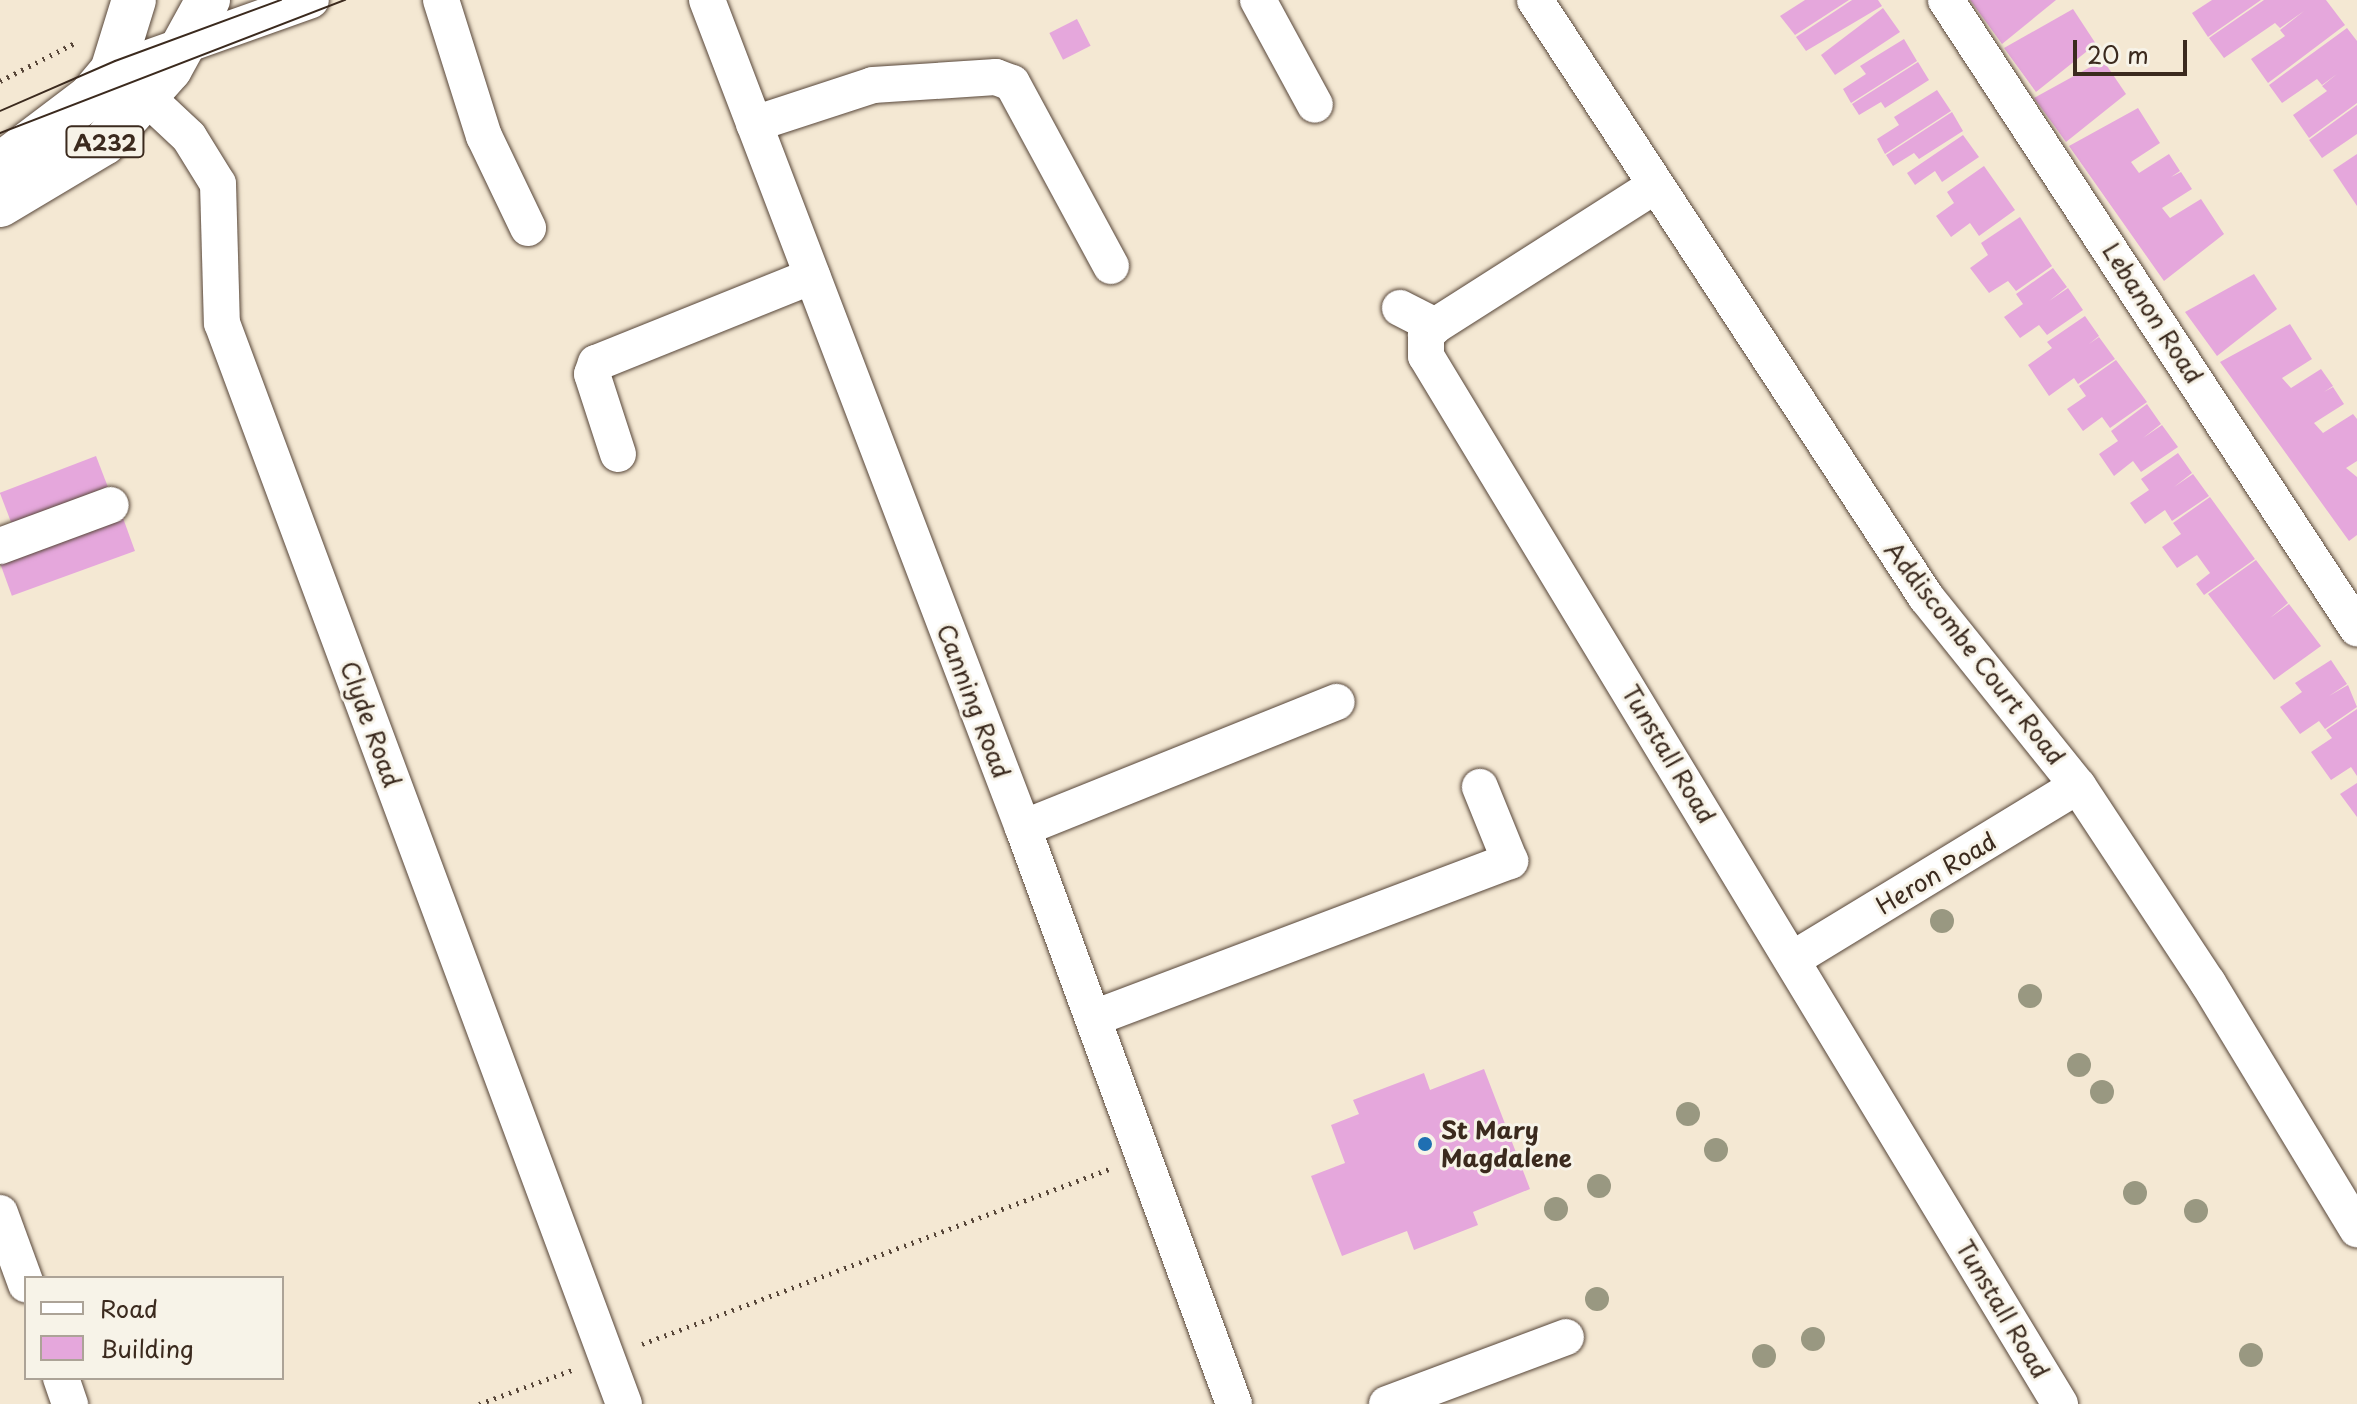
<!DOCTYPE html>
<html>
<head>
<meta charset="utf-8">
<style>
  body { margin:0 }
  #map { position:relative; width:2357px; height:1404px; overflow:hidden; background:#f4e8d3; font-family:"Playpen Sans",sans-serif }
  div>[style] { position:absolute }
  .building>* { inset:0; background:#e5a7dc; transform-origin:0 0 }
  .path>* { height:5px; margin-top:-2.5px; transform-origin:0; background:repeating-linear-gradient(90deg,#574639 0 2px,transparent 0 8px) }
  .roads { filter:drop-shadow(0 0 2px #574639) drop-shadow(0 0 2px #574639) }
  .minor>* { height:36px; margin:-18px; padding:0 18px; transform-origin:18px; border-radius:18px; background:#fff }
  .highway>* { height:44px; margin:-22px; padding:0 22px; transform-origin:22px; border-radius:22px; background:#fff }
  .tram>* { height:2px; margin:-1px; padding:0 1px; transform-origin:1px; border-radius:1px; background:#3b2a1e }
  .trees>* { width:24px; height:24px; margin:-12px; border-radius:50%; background:#999881 }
  .dots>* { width:22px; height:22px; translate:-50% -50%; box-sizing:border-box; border:4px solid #f7f3e8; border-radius:50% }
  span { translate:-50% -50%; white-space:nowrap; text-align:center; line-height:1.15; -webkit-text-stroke:6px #f7f3e8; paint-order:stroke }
  .shield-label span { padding:2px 6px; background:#f7f3e8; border:2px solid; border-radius:6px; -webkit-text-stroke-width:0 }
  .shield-label { font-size:22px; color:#3b2a1e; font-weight:700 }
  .street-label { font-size:24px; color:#3b2a1e }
  .poi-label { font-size:24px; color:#3b2a1e; font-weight:700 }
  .left { translate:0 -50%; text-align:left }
  .legend { position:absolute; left:24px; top:1276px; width:260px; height:104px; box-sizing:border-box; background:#f7f3e8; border:2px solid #aca397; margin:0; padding:10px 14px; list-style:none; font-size:24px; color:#3b2a1e }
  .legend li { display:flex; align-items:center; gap:16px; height:40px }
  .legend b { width:40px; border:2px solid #aca397 }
  .scale { position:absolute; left:2073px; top:40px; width:114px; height:36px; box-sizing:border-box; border:4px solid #3b2a1e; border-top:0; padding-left:10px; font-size:24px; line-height:28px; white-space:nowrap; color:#3b2a1e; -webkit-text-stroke:6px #f7f3e8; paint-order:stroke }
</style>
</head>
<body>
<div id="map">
  <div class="building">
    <i style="clip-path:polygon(1805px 0,1849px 0,1795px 35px,1780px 16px)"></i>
    <i style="clip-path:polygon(1852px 0,1878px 0,1882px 6px,1806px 51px,1796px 37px)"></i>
    <i style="clip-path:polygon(1970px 0,2056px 0,2002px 44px)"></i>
    <i style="clip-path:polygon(2212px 0,2261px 0,2208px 37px,2192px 13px)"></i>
    <i style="clip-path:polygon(2264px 0,2326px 0,2345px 25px,2268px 83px,2251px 59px,2285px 36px,2280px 30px,2304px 11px,2280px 28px,2275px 23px,2224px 58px,2209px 38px)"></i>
    <i style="clip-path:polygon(1883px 8px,1900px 32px,1835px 75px,1821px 55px)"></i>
    <i style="clip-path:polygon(2073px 9px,2096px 44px,2036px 92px,2004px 48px)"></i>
    <i style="left:1077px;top:19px;width:30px;height:31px;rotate:63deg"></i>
    <i style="clip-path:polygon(2347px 28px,2357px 41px,2357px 103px,2309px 138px,2293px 115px,2327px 91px,2322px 86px,2337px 74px,2322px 85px,2317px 79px,2282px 103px,2269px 85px)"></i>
    <i style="clip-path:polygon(1904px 39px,1917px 61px,1851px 103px,1843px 89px,1866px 74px,1860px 66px)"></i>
    <i style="clip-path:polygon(2103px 60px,2126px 94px,2066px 142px,2034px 98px)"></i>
    <i style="clip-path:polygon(1918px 62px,1929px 80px,1885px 108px,1881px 102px,1859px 115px,1852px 104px)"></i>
    <i style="clip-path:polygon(1937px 90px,1951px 111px,1885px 154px,1877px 139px,1899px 125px,1894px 117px)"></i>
    <i style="clip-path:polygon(2357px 105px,2357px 134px,2322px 158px,2309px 140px)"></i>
    <i style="clip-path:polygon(2138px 108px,2160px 143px,2131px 162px,2139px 173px,2169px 154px,2180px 171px,2171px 177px,2181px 172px,2192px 189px,2162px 208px,2170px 218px,2201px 199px,2224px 234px,2164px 281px,2069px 146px)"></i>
    <i style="clip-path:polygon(1952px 112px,1963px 131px,1919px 159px,1914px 153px,1893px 166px,1886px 155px)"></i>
    <i style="clip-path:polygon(1963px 135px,1979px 157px,1942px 182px,1935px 171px,1915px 185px,1907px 173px)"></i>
    <i style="clip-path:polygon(2357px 154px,2357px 206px,2333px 170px)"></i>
    <i style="clip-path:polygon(1984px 166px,2015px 210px,1979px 236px,1970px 223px,1951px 237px,1936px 216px,1954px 203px,1947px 192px)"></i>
    <i style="clip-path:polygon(2020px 217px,2052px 266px,2016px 291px,2008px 281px,1989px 293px,1970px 268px,1988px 255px,1981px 243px)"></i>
    <i style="clip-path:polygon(2053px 268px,2067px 287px,2049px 301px,2068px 288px,2083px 310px,2047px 335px,2039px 325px,2020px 338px,2004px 317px,2023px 304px,2016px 294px)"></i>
    <i style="clip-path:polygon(2254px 274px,2277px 309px,2217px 356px,2185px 312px)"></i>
    <i style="clip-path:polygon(2085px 316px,2099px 336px,2089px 344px,2099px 337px,2115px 359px,2078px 384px,2074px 378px,2049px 396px,2028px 365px,2052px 348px,2047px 342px)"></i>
    <i style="clip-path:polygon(2290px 324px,2312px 359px,2282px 378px,2291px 388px,2321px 369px,2333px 386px,2324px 392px,2333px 387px,2344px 404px,2314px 423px,2323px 433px,2353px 414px,2357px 419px,2357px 461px,2346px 468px,2357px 477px,2357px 535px,2349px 541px,2220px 362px)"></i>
    <i style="clip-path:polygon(2116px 360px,2147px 402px,2110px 428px,2102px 417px,2083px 431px,2067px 409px,2086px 396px,2079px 386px)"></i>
    <i style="clip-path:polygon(2147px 404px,2161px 424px,2143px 438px,2162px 425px,2178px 447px,2141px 472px,2133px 461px,2114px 476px,2099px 454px,2118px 441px,2111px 431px)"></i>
    <i style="clip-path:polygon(2178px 453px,2192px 473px,2174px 487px,2193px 474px,2209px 496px,2172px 521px,2165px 510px,2145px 524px,2130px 503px,2149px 490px,2141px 479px)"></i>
    <i style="left:96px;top:456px;width:33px;height:103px;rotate:69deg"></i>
    <i style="clip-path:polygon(2210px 497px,2255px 559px,2204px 595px,2196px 584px,2210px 573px,2197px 555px,2177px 568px,2162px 547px,2181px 534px,2173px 523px)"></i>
    <i style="left:123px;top:518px;width:35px;height:131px;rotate:70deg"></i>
    <i style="clip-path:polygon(2256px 560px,2288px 603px,2270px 618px,2289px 604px,2321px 646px,2274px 680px,2208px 594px)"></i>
    <i style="clip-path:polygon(2331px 660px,2347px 684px,2329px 696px,2348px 685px,2357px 707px,2325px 729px,2319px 721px,2300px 734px,2280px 707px,2302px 692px,2295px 683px)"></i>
    <i style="clip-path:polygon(2357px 709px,2357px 776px,2351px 767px,2331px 780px,2311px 752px,2332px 738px,2326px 730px)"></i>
    <i style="clip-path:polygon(2357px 783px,2357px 817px,2340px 794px)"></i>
    <i style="clip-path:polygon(1484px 1069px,1530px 1189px,1473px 1212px,1478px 1225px,1414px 1250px,1407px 1231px,1342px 1256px,1311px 1176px,1345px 1163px,1331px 1125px,1359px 1114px,1353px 1100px,1424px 1073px,1430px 1090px)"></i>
  </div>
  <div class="path">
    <i style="left:0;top:81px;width:86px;rotate:-26.9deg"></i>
    <i style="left:642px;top:1344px;width:502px;rotate:-20.53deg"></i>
    <i style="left:479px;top:1404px;width:99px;rotate:-20.1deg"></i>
  </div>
  <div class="roads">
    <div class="minor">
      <i style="left:441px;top:0;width:143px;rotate:72.5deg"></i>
      <i style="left:484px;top:136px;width:102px;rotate:64.4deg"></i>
      <i style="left:707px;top:0;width:886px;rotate:69.11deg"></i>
      <i style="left:1023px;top:828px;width:613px;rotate:69.88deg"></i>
      <i style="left:1258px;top:0;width:119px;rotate:61.5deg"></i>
      <i style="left:1535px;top:0;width:714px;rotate:56.78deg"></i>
      <i style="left:1926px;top:597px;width:243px;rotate:51.2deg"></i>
      <i style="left:2078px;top:786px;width:236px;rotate:56.6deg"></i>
      <i style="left:2208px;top:983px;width:288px;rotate:58.8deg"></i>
      <i style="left:1946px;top:0;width:751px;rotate:56.8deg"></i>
      <i style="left:112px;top:71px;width:211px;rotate:-19.6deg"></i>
      <i style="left:126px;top:78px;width:86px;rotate:43.1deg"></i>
      <i style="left:189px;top:137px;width:55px;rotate:58.3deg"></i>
      <i style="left:218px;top:184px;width:139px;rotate:88.4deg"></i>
      <i style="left:222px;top:323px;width:1153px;rotate:69.6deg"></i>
      <i style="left:754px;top:124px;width:125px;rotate:-18.1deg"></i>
      <i style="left:873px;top:85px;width:123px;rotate:-3.7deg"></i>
      <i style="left:996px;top:77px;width:17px;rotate:21deg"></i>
      <i style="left:1012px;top:83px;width:208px;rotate:61.6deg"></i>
      <i style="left:1653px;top:187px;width:259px;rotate:147.5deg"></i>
      <i style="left:1435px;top:326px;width:13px;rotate:135deg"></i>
      <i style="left:1426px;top:335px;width:21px;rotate:90deg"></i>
      <i style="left:1426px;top:356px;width:1225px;rotate:58.83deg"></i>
      <i style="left:1400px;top:308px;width:39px;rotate:27deg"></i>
      <i style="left:618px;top:454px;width:84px;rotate:-108deg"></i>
      <i style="left:592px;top:374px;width:12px;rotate:-70deg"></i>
      <i style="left:596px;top:363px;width:233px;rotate:-21.9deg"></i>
      <i style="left:0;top:546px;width:118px;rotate:-20.3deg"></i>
      <i style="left:1023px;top:828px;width:338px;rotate:-21.9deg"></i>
      <i style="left:1793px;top:959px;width:333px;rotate:-31.3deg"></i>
      <i style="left:1094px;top:1018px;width:445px;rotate:-20.7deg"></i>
      <i style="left:1510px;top:861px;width:80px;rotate:-112.1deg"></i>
      <i style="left:0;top:1213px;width:76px;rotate:69.9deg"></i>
      <i style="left:61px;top:1378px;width:28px;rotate:71deg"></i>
      <i style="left:1387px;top:1404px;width:191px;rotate:-20.5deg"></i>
    </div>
    <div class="highway">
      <i style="left:0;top:165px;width:113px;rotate:-37.1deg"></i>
      <i style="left:90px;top:97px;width:34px;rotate:-50deg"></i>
      <i style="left:112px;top:71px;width:74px;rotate:-72.8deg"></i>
      <i style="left:0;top:205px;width:121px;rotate:-30.8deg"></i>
      <i style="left:104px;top:143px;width:99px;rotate:-48.3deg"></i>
      <i style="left:170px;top:69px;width:79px;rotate:-61.2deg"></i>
    </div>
  </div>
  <div class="tram">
    <i style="left:0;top:111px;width:125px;rotate:-23.5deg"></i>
    <i style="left:115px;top:61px;width:177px;rotate:-20.2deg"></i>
    <i style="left:0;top:133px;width:370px;rotate:-21.1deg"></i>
  </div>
  <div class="trees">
    <i style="left:1942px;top:921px"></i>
    <i style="left:2030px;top:996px"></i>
    <i style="left:2079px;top:1065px"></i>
    <i style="left:2102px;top:1092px"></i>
    <i style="left:1688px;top:1114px"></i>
    <i style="left:1716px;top:1150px"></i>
    <i style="left:1599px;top:1186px"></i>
    <i style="left:2135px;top:1193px"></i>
    <i style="left:1556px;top:1209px"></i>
    <i style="left:2196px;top:1211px"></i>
    <i style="left:1597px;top:1299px"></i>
    <i style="left:1813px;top:1339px"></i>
    <i style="left:2251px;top:1355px"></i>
    <i style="left:1764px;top:1356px"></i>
  </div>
  <div class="dots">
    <i style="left:1425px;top:1144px;background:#1f6fb2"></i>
  </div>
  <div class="shield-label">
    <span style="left:105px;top:142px">A232</span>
  </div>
  <div class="street-label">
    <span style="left:2153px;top:313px;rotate:57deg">Lebanon Road</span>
    <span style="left:1975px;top:653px;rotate:52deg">Addiscombe Court Road</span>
    <span style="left:974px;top:701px;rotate:69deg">Canning Road</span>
    <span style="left:371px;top:724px;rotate:70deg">Clyde Road</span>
    <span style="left:1669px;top:754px;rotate:59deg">Tunstall Road</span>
    <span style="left:1936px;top:873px;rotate:-31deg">Heron Road</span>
    <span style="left:2003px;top:1309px;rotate:59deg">Tunstall Road</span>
  </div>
  <div class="poi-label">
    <span class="left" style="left:1441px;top:1144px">St Mary<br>Magdalene</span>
  </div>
  <ul class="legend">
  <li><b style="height:10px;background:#fff"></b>Road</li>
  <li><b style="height:22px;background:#e5a7dc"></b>Building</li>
  </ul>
  <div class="scale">20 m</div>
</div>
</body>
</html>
